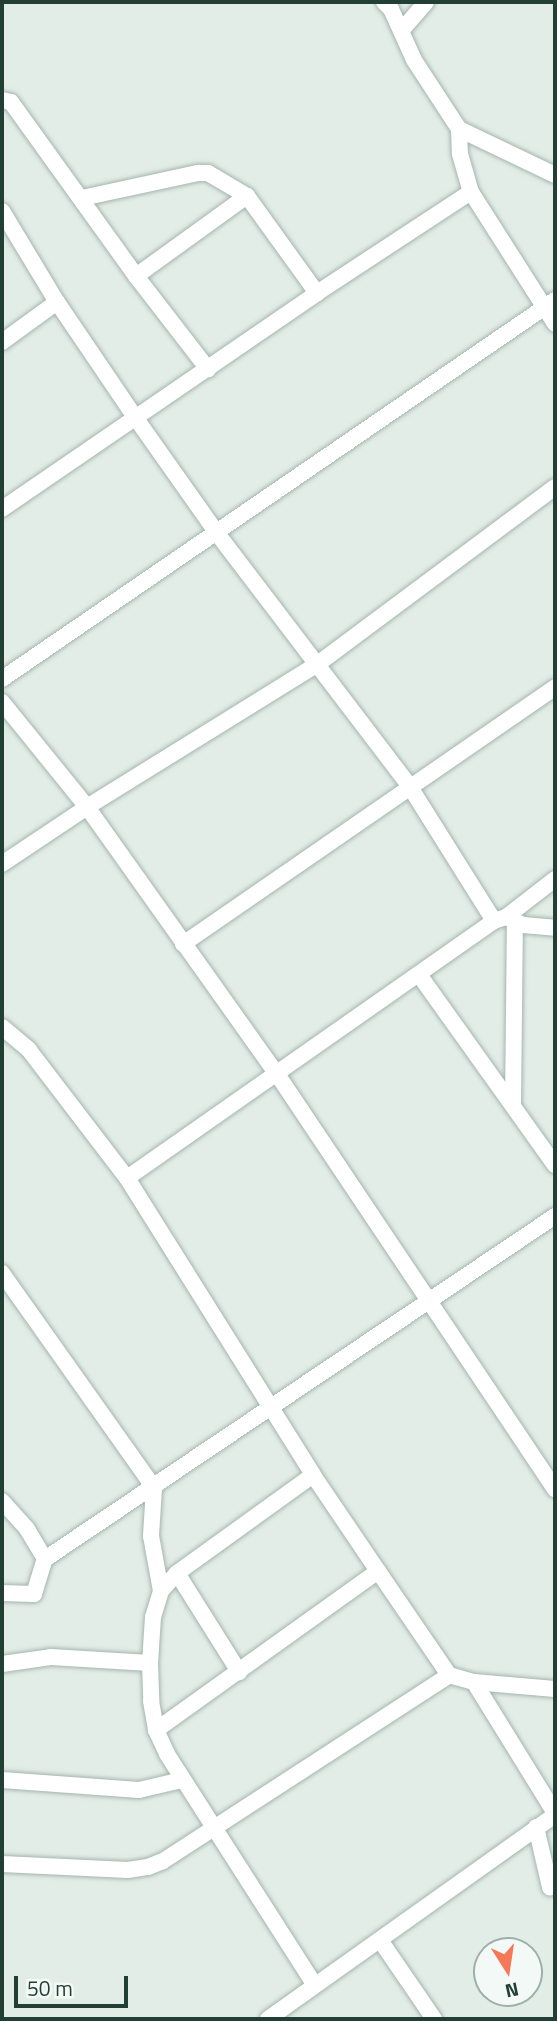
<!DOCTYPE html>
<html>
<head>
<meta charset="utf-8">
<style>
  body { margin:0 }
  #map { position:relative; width:557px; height:2021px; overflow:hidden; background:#e3ede8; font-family:"Titillium Web",sans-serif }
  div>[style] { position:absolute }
  .roads { filter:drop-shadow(0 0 2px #a5b5af) drop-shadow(0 0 2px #a5b5af) }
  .minor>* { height:16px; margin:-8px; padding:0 8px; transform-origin:8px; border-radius:8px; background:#fff }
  span { translate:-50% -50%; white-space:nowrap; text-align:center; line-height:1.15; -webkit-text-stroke:5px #f3f9f6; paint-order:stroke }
  .frame { position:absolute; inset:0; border:4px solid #223f36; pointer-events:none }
  .north { position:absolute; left:473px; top:1937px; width:70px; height:70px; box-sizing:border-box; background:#f3f9f6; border:2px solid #9fafa9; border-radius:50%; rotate:168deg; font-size:19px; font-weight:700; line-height:28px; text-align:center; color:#223f36 }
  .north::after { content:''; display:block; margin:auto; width:24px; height:32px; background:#f57859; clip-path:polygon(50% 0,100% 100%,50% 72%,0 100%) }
  .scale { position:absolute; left:14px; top:1976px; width:114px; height:32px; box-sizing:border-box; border:4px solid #223f36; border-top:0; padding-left:9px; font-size:21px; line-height:24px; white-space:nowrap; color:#223f36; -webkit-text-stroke:5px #f3f9f6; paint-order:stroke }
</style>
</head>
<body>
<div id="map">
  <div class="roads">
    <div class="minor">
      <i style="left:384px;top:2px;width:10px;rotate:45deg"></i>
      <i style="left:391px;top:9px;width:56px;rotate:65.7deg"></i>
      <i style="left:414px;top:60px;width:82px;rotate:56.9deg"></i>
      <i style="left:459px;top:129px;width:25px;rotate:88deg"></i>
      <i style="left:460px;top:154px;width:40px;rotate:74deg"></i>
      <i style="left:471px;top:192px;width:156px;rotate:57.5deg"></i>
      <i style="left:401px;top:31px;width:38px;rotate:-49deg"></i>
      <i style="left:2px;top:100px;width:9px;rotate:13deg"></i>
      <i style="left:11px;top:102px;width:214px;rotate:54.3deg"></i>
      <i style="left:136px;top:276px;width:118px;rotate:52.3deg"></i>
      <i style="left:459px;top:129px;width:106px;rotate:25.6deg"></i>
      <i style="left:82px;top:198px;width:119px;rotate:-12.2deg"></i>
      <i style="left:198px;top:173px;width:10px"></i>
      <i style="left:208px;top:173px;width:45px;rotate:30.5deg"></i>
      <i style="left:247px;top:196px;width:120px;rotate:54.2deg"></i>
      <i style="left:2px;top:211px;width:106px;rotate:58.9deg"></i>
      <i style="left:57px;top:302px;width:139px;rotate:55.9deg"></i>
      <i style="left:135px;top:417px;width:141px;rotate:54.8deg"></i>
      <i style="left:216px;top:532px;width:320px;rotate:52.7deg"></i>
      <i style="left:410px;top:787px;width:158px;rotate:57.9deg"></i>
      <i style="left:136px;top:276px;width:137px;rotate:-35.8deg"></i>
      <i style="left:2px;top:342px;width:68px;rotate:-36deg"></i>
      <i style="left:2px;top:509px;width:382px;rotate:-34.4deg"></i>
      <i style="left:317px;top:293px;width:184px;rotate:-33.3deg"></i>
      <i style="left:2px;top:679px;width:670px;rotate:-34.42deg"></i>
      <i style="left:2px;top:702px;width:135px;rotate:51deg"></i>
      <i style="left:87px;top:807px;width:328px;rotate:54.6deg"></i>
      <i style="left:277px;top:1074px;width:500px;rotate:56.2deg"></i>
      <i style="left:2px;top:864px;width:102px;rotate:-33.8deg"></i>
      <i style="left:87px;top:807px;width:273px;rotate:-31.8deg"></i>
      <i style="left:319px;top:663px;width:294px;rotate:-36.7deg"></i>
      <i style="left:506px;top:917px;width:62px;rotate:-37.8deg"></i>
      <i style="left:183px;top:944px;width:452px;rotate:-34.6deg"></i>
      <i style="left:420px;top:976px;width:232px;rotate:54.5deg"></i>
      <i style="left:2px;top:1027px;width:35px;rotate:40deg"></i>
      <i style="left:29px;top:1050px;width:161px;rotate:52.6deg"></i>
      <i style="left:127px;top:1178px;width:350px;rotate:57.9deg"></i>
      <i style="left:313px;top:1475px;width:116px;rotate:55.9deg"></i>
      <i style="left:378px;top:1571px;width:126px;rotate:55.7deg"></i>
      <i style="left:449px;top:1675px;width:26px;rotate:16deg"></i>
      <i style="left:474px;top:1682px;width:154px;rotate:58.3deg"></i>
      <i style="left:513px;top:1105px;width:183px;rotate:-89.4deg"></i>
      <i style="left:127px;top:1178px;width:448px;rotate:-35deg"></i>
      <i style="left:494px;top:921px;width:13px;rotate:-18deg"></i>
      <i style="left:506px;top:917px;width:19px;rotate:25deg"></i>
      <i style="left:523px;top:925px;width:32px;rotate:5deg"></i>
      <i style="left:2px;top:1273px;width:263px;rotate:54.7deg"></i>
      <i style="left:154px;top:1488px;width:48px;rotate:93.6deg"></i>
      <i style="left:151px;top:1536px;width:56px;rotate:79.7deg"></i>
      <i style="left:313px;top:1475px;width:168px;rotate:144.2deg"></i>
      <i style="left:177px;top:1573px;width:24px;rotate:132deg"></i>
      <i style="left:161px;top:1591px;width:27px;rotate:107deg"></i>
      <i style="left:153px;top:1617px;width:46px;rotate:93.7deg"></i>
      <i style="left:150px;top:1663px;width:38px;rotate:88deg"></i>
      <i style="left:151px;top:1701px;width:29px;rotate:80deg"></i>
      <i style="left:156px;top:1730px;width:26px;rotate:65deg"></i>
      <i style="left:167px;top:1754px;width:274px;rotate:57.4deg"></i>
      <i style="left:2px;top:1501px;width:38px;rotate:48deg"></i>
      <i style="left:27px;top:1529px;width:35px;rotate:59deg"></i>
      <i style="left:177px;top:1573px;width:117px;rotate:57.9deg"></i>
      <i style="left:2px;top:1593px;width:32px;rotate:2deg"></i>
      <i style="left:34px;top:1594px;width:37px;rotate:-73deg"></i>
      <i style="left:45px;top:1559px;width:615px;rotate:-33.92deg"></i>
      <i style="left:2px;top:1664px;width:49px;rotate:-8.1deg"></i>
      <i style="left:51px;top:1657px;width:99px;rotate:3.5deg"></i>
      <i style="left:474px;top:1682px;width:81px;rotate:4.9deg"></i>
      <i style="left:156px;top:1730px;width:273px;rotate:-35.6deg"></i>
      <i style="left:2px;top:1780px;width:137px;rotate:4.2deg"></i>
      <i style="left:139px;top:1790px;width:44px;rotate:-13.1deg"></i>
      <i style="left:536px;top:1827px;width:62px;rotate:76.9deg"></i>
      <i style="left:550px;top:1887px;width:5px"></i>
      <i style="left:2px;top:1864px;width:126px;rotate:2.7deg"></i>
      <i style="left:128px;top:1870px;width:20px;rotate:-9deg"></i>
      <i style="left:148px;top:1867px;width:16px;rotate:-22deg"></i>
      <i style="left:163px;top:1861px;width:341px;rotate:-33deg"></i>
      <i style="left:380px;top:1940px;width:96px;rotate:55.6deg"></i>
      <i style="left:268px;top:2019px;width:352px;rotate:-35.4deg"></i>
    </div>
  </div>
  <div class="frame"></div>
  <div class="north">N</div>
  <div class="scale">50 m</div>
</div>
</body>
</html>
